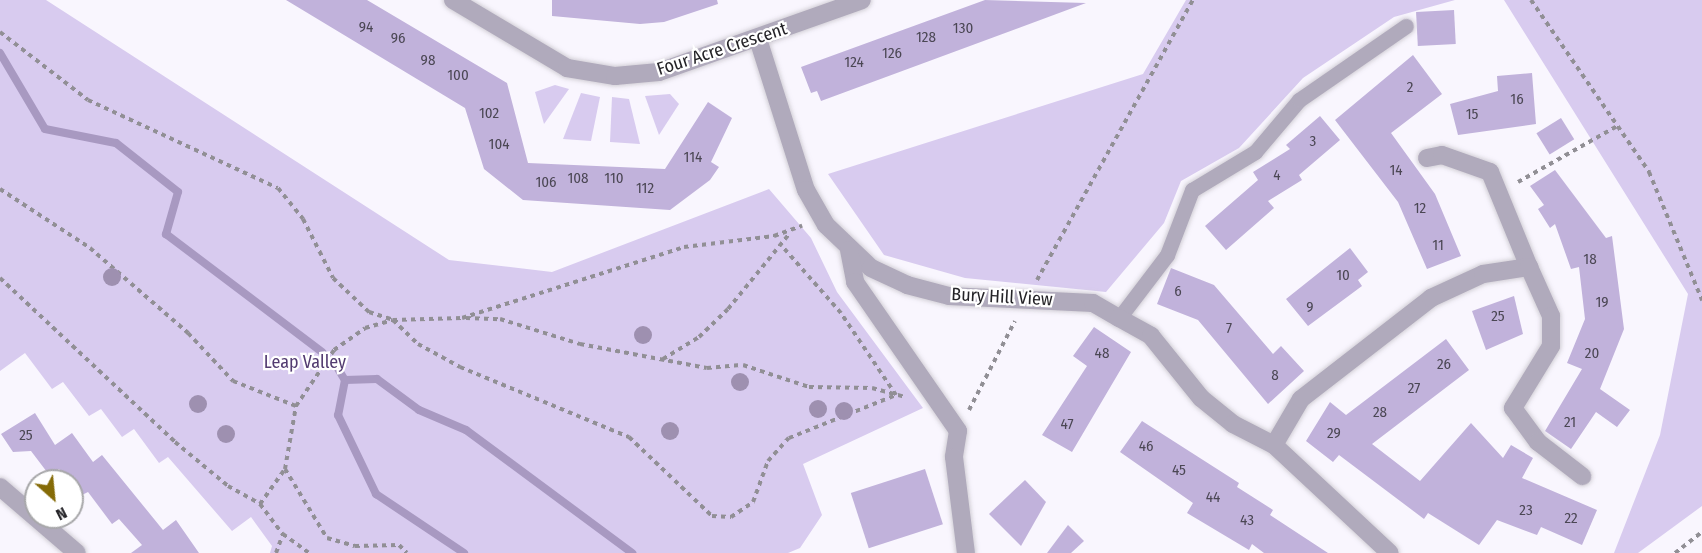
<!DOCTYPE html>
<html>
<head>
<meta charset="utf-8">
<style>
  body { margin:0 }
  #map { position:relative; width:1702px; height:553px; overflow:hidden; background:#f9f6fe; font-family:"Fira Sans Condensed",sans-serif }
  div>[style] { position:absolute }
  .green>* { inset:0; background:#d8cbef }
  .stream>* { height:8px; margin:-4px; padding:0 4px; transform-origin:4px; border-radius:4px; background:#a899c1 }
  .building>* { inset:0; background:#c1b2db; transform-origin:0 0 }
  .path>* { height:4px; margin-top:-2px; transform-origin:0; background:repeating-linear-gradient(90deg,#918f95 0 4.5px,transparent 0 9px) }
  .roads { filter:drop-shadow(0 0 2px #d3d0d7) drop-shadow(0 0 2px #d3d0d7) }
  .lane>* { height:15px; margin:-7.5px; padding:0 7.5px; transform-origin:7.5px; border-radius:7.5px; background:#b0aabc }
  .street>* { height:18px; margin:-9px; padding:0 9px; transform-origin:9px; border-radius:9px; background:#b0aabc }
  .trees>* { width:18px; height:18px; margin:-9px; border-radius:50%; background:#9e90b0 }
  span { translate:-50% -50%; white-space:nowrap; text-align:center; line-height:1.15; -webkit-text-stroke:4.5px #fff; paint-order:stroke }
  .number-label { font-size:15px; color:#4b4754 }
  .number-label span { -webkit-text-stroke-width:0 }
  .street-label { font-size:18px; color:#242327 }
  .park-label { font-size:18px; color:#533c71 }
  .north { position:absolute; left:24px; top:469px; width:60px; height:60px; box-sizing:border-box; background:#fff; border:2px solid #a7a7a9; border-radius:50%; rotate:153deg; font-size:16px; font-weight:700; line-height:24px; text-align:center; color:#242327 }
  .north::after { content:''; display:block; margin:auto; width:21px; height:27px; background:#856b07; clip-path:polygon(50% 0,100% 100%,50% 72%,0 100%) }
</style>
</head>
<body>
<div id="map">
  <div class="green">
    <i style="clip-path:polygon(0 0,46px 0,449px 260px,552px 272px,769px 189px,811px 238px,837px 292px,923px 408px,803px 464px,822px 515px,800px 548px,788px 553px,270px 553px,272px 546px,251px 517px,232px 531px,168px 457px,159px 463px,134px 429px,122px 437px,101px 409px,89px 416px,63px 382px,52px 389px,25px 353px,0 371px)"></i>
    <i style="clip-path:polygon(1186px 0,1455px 0,1394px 17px,1303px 78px,1239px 148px,1181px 181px,1164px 223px,1106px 292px,965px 278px,884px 255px,828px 174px,1143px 74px)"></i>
    <i style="clip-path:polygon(1504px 0,1702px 0,1702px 506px,1638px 553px,1614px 553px,1660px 435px,1688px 294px)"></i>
    <i style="clip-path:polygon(555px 85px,569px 89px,544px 124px,535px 92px)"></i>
    <i style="clip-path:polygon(581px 93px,600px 97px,591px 141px,563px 139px)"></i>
    <i style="clip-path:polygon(670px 94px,679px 104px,659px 135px,645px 96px)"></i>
    <i style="clip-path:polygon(612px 97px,629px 99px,640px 144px,610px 142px)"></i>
  </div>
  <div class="stream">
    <i style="left:0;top:53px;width:88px;rotate:59.4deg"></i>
    <i style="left:45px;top:129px;width:72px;rotate:11.2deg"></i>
    <i style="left:116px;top:143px;width:79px;rotate:38.3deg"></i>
    <i style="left:178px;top:192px;width:44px;rotate:105.9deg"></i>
    <i style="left:166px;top:234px;width:196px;rotate:37.1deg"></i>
    <i style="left:334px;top:362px;width:21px;rotate:59deg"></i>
    <i style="left:345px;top:380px;width:36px;rotate:101deg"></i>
    <i style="left:338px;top:415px;width:88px;rotate:64.3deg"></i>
    <i style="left:376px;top:494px;width:106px;rotate:33.8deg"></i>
    <i style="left:345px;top:380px;width:32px;rotate:-2deg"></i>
    <i style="left:377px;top:379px;width:52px;rotate:36.4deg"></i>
    <i style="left:419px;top:410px;width:51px;rotate:23.1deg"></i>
    <i style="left:466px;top:430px;width:207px;rotate:36.5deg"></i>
  </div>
  <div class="building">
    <i style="clip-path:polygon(286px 0,367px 0,507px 83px,528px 163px,665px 169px,708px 102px,732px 118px,711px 162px,719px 167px,710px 180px,670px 210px,523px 200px,484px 169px,465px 108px)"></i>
    <i style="clip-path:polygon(552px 0,717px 0,718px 4px,664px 22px,640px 24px,552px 16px)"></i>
    <i style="clip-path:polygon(985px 0,1086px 3px,821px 101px,817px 91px,811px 93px,801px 67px)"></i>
    <i style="left:1454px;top:10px;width:34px;height:38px;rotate:87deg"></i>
    <i style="clip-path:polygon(1413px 55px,1442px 94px,1391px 133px,1435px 194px,1461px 256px,1427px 269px,1398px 202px,1335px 120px)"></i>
    <i style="clip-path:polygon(1532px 73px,1536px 124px,1458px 135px,1450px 104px,1498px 91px,1497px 76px)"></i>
    <i style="clip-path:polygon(1320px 116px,1340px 140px,1299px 175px,1302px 180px,1268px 201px,1274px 208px,1226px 250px,1205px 226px,1258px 180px,1253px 172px,1290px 149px,1286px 145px)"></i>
    <i style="left:1561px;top:118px;width:25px;height:29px;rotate:58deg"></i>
    <i style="clip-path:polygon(1555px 170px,1606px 238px,1612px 236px,1624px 329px,1600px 389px,1630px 410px,1617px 427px,1596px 412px,1571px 449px,1545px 431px,1582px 369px,1567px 363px,1585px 319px,1579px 267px,1571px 269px,1555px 224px,1550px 228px,1538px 209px,1544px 205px,1530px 186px)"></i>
    <i style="clip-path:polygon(1350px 248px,1368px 272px,1358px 280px,1362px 286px,1308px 326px,1286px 299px)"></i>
    <i style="clip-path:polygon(1171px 268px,1214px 285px,1273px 354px,1281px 346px,1304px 371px,1268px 404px,1198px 320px,1157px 304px)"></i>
    <i style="clip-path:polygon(1514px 296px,1523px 334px,1486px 350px,1472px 311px)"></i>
    <i style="clip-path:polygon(1094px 327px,1131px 352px,1072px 452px,1042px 435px,1087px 366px,1073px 356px)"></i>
    <i style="clip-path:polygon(1446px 339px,1469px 370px,1372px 444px,1420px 481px,1471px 423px,1503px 458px,1511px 445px,1533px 458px,1522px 478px,1597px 510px,1582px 545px,1541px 527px,1537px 535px,1497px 520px,1479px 545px,1428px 513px,1424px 519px,1339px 455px,1333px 462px,1306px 441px,1330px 402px,1346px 415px)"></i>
    <i style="clip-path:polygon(35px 413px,55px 445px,72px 433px,93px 462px,102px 455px,163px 530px,176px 520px,199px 553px,131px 553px,142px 545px,119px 519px,112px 524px,88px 492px,80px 496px,59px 469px,50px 476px,31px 451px,13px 452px,1px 434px)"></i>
    <i style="clip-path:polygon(1142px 421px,1239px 483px,1237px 487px,1273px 510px,1270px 515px,1328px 553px,1264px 553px,1252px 544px,1249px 550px,1187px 513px,1193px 503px,1120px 452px)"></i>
    <i style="left:925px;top:469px;width:58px;height:78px;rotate:72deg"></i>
    <i style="clip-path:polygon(1025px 480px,1046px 502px,1021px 546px,989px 514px)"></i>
    <i style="clip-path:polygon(1068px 525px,1084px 541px,1071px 553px,1047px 553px)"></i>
  </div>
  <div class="path">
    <i style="left:1531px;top:0;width:209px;rotate:55.5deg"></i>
    <i style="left:1649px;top:172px;width:139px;rotate:67.5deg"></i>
    <i style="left:0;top:32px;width:111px;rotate:37.7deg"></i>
    <i style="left:88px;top:100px;width:209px;rotate:24.9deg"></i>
    <i style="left:278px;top:188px;width:40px;rotate:51deg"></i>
    <i style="left:303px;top:219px;width:66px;rotate:63deg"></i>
    <i style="left:333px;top:278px;width:50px;rotate:43.4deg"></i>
    <i style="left:369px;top:312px;width:25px;rotate:18deg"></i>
    <i style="left:393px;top:320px;width:35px;rotate:44deg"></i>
    <i style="left:418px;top:344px;width:48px;rotate:28.7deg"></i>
    <i style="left:460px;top:367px;width:183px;rotate:22.5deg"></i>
    <i style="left:629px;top:437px;width:115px;rotate:43.6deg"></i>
    <i style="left:712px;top:516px;width:19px;rotate:3deg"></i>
    <i style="left:731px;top:517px;width:27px;rotate:-34deg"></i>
    <i style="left:753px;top:502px;width:44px;rotate:-69.9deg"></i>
    <i style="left:768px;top:461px;width:31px;rotate:-48deg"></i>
    <i style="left:789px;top:438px;width:115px;rotate:-21.9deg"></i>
    <i style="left:896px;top:395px;width:99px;rotate:-123.9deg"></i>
    <i style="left:841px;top:313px;width:91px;rotate:-131.4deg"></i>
    <i style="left:1518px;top:182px;width:116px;rotate:-29.4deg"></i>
    <i style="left:0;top:189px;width:108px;rotate:33.2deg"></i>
    <i style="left:90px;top:248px;width:130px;rotate:40.9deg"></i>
    <i style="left:188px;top:333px;width:66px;rotate:46.8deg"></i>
    <i style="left:233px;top:381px;width:68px;rotate:21.6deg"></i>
    <i style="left:0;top:278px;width:240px;rotate:43.1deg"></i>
    <i style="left:175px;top:442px;width:69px;rotate:39.7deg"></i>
    <i style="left:228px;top:486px;width:37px;rotate:29deg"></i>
    <i style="left:260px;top:504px;width:38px;rotate:53deg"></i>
    <i style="left:283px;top:534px;width:32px;rotate:36deg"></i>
    <i style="left:1037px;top:280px;width:321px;rotate:-60.9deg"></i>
    <i style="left:466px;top:318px;width:34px;rotate:2deg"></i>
    <i style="left:500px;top:319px;width:84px;rotate:17.4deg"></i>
    <i style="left:580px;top:344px;width:129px;rotate:10.7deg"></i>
    <i style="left:707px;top:368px;width:36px;rotate:-5deg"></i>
    <i style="left:743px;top:365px;width:70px;rotate:18.4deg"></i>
    <i style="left:809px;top:387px;width:63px;rotate:0.9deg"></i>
    <i style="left:872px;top:388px;width:35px;rotate:15deg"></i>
    <i style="left:663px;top:359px;width:42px;rotate:-31.4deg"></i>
    <i style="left:699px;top:337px;width:40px;rotate:-44deg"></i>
    <i style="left:728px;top:309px;width:98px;rotate:-50.8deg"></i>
    <i style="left:969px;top:410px;width:100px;rotate:-62.7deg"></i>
    <i style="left:285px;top:469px;width:81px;rotate:58.7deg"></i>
    <i style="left:327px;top:538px;width:29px;rotate:16deg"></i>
    <i style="left:355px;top:546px;width:44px;rotate:-1.3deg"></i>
    <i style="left:399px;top:545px;width:11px;rotate:45deg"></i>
    <i style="left:260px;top:504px;width:43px;rotate:-54.5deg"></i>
    <i style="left:285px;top:469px;width:64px;rotate:-80.1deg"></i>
    <i style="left:296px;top:406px;width:68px;rotate:-55.8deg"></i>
    <i style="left:334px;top:350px;width:38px;rotate:-35deg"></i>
    <i style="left:365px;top:328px;width:29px;rotate:-16deg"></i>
    <i style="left:393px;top:320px;width:69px;rotate:-1.7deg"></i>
    <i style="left:462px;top:318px;width:233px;rotate:-17.7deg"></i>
    <i style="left:684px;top:247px;width:91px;rotate:-7deg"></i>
    <i style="left:774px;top:236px;width:30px;rotate:-20deg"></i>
    <i style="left:276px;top:553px;width:20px;rotate:-70deg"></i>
    <i style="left:1675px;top:553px;width:34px;rotate:-38deg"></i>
  </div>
  <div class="roads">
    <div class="lane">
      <i style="left:1119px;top:318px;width:79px;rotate:-52.7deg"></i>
      <i style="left:1167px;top:255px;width:70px;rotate:-69deg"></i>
      <i style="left:1192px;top:190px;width:74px;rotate:-31.1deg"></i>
      <i style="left:1255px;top:152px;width:68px;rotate:-49.8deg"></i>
      <i style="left:1299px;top:100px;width:130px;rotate:-34.7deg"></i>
    </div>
    <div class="street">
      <i style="left:453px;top:0;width:133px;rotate:30.8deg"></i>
      <i style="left:567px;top:68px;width:49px;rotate:9.5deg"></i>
      <i style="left:615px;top:76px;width:44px;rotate:-5.2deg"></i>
      <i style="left:659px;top:72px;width:215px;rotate:-19.5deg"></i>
      <i style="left:758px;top:39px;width:158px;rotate:72.4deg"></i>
      <i style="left:806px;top:190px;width:40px;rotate:60.3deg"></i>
      <i style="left:826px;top:225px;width:62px;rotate:43.7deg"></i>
      <i style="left:871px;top:268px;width:40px;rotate:25deg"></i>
      <i style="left:907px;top:285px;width:43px;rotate:14.7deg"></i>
      <i style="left:949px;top:296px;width:144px;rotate:2.8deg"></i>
      <i style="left:1093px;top:303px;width:30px;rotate:30deg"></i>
      <i style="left:1119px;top:318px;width:37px;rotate:29deg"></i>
      <i style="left:1151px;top:336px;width:80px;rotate:51.1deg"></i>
      <i style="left:1201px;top:398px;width:41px;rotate:39.1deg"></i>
      <i style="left:1233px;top:424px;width:46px;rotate:27.1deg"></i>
      <i style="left:1274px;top:445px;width:158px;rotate:43deg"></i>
      <i style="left:1427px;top:158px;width:15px;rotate:-11deg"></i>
      <i style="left:1442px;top:155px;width:51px;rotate:19.5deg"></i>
      <i style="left:1490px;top:172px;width:103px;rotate:67.7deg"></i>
      <i style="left:849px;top:250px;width:33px;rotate:79deg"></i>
      <i style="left:855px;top:282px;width:181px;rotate:55.3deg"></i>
      <i style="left:958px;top:431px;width:26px;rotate:99deg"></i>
      <i style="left:954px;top:457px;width:97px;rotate:82.9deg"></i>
      <i style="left:1274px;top:445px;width:53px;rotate:-59.6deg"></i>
      <i style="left:1301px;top:399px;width:165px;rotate:-37.8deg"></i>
      <i style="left:1431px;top:298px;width:57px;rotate:-24.8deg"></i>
      <i style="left:1483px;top:274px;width:47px;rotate:-8.7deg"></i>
      <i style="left:1529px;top:267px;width:54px;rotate:65.8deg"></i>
      <i style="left:1551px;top:316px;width:30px;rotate:90deg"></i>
      <i style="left:1551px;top:346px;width:73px;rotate:121.5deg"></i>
      <i style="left:1513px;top:408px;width:42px;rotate:53.7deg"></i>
      <i style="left:1538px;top:442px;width:56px;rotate:37.7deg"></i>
      <i style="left:0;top:487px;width:101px;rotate:40.6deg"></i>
    </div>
  </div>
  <div class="trees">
    <i style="left:112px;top:277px"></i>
    <i style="left:643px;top:335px"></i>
    <i style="left:740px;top:382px"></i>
    <i style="left:198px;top:404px"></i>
    <i style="left:818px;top:409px"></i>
    <i style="left:844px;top:411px"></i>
    <i style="left:670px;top:431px"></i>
    <i style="left:226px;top:434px"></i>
  </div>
  <div class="number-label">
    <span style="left:366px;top:28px">94</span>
    <span style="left:963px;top:29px">130</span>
    <span style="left:926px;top:38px">128</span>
    <span style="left:398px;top:39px">96</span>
    <span style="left:892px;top:54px">126</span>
    <span style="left:428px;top:61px">98</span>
    <span style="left:854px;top:63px">124</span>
    <span style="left:458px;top:76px">100</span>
    <span style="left:1410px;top:88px">2</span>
    <span style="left:1517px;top:100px">16</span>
    <span style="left:489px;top:114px">102</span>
    <span style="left:1472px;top:115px">15</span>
    <span style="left:1313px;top:142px">3</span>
    <span style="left:499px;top:145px">104</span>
    <span style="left:693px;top:158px">114</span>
    <span style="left:1396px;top:171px">14</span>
    <span style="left:1277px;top:176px">4</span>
    <span style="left:578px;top:179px">108</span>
    <span style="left:614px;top:179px">110</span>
    <span style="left:546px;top:183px">106</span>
    <span style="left:645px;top:189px">112</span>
    <span style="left:1420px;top:209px">12</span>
    <span style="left:1438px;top:246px">11</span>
    <span style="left:1590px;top:260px">18</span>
    <span style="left:1343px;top:276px">10</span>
    <span style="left:1178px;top:292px">6</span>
    <span style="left:1602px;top:303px">19</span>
    <span style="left:1310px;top:308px">9</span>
    <span style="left:1498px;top:317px">25</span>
    <span style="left:1229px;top:329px">7</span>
    <span style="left:1102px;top:354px">48</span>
    <span style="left:1592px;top:354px">20</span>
    <span style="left:1444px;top:365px">26</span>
    <span style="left:1275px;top:376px">8</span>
    <span style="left:1414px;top:389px">27</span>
    <span style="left:1380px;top:413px">28</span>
    <span style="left:1570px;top:423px">21</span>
    <span style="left:1067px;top:425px">47</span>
    <span style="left:1334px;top:434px">29</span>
    <span style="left:26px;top:436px">25</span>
    <span style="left:1146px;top:447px">46</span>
    <span style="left:1179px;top:471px">45</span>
    <span style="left:1213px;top:498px">44</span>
    <span style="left:1526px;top:511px">23</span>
    <span style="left:1571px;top:519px">22</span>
    <span style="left:1247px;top:521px">43</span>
  </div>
  <div class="street-label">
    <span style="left:722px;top:49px;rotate:-18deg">Four Acre Crescent</span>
    <span style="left:1002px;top:297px;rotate:3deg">Bury Hill View</span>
  </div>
  <div class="park-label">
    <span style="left:305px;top:362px">Leap Valley</span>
  </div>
  <div class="north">N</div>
</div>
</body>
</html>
